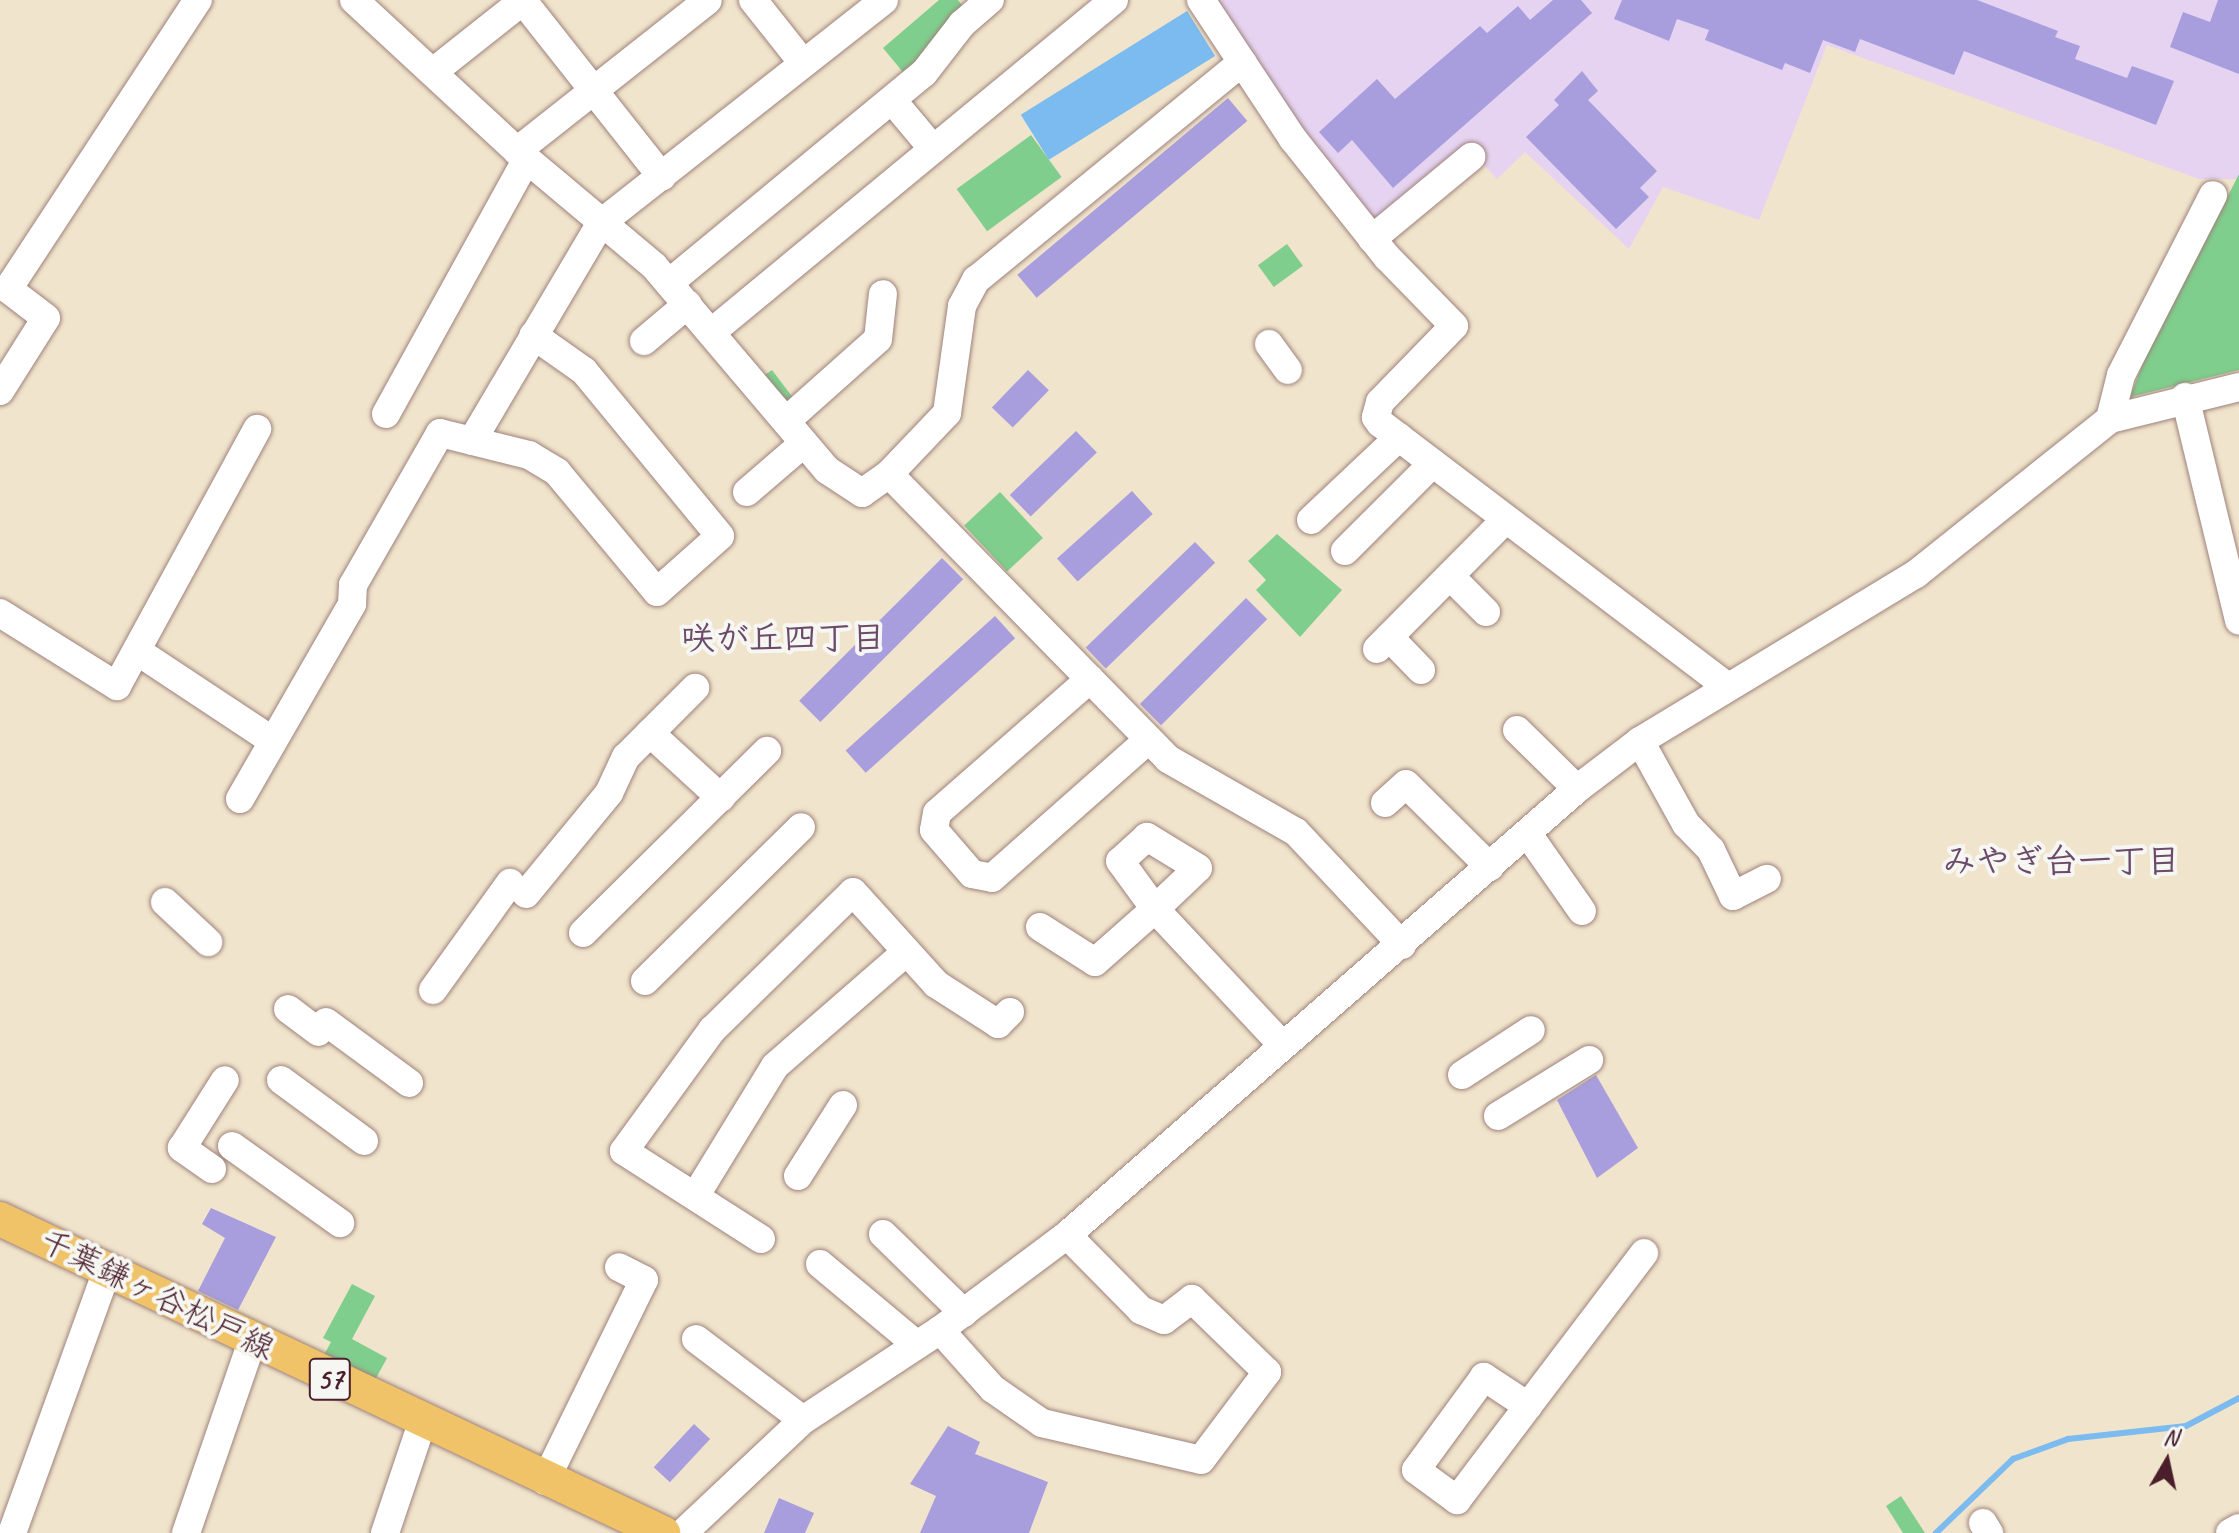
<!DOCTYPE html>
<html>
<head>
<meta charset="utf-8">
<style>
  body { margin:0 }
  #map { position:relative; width:2239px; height:1533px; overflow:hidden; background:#f1e4cc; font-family:Caveat,"Klee One",sans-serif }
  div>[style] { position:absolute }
  .built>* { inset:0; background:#e5d3f1 }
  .green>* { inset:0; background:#7fce8d; transform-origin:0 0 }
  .water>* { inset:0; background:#7bbbef; transform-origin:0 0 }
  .stream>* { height:6px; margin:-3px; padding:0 3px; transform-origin:3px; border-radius:3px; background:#7bbbef }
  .building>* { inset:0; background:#a89edd; transform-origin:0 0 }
  .roads { filter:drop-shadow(0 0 2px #9e827c) drop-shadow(0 0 2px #9e827c) }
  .minor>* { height:28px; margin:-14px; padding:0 14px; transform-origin:14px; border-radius:14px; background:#fff }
  .major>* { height:34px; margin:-17px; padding:0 17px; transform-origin:17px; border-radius:17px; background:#f0c369 }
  span { translate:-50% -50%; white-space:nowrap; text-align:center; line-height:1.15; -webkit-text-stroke:8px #f6f6f2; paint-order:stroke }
  .shield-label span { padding:2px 6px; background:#f6f6f2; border:2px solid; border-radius:6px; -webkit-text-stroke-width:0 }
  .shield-label { font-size:30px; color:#4a1f2b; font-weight:700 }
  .street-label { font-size:32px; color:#4a1f2b }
  .neighbourhood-label { font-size:34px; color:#6b4b69; font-weight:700 }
  .north { position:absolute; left:2127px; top:1421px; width:80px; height:80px; -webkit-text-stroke:6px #f6f6f2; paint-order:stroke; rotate:9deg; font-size:22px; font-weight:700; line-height:32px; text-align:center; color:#4a1f2b }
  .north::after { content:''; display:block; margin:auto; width:28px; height:36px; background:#4a1f2b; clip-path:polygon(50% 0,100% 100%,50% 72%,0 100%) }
</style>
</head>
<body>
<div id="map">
  <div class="built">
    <i style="clip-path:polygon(1216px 0,2239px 0,2239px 179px,2199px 179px,1827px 45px,1759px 220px,1663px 187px,1629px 249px,1525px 152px,1497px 179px,1471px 151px,1379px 226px,1299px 130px)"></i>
  </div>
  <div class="green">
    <i style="clip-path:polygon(939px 0,958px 0,965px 9px,907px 77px,883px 48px)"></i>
    <i style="left:1031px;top:135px;width:52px;height:92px;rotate:54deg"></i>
    <i style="clip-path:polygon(2239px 174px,2239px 370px,2130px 397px,2143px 363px)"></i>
    <i style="left:1287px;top:244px;width:27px;height:36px;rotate:54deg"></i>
    <i style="clip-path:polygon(772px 370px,794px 399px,788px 403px,760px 378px)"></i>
    <i style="left:1000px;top:492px;width:63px;height:49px;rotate:47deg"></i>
    <i style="clip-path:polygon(1277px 534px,1342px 590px,1300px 637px,1256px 590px,1266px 580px,1248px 561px)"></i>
    <i style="clip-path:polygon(352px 1284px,375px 1296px,352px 1339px,387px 1358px,374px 1382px,324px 1355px,331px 1342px,323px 1338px)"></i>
    <i style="clip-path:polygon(1901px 1496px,1925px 1533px,1903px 1533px,1886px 1506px)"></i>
  </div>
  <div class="water">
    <i style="left:1187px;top:11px;width:53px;height:196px;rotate:58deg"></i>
  </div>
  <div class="stream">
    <i style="left:1936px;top:1533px;width:107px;rotate:-43.9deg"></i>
    <i style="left:2013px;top:1459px;width:59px;rotate:-20deg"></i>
    <i style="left:2068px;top:1439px;width:119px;rotate:-6.3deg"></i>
    <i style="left:2186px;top:1426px;width:60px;rotate:-27.8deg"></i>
  </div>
  <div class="building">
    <i style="clip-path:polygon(1553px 0,1581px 0,1592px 13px,1393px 188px,1352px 140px,1338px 153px,1319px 132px,1377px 79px,1395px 99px,1480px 26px,1487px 33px,1518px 6px,1530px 20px)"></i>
    <i style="clip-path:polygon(1622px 0,1977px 0,2058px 31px,2055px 37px,2080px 46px,2075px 59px,2127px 78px,2132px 66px,2174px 81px,2156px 125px,1964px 51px,1954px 75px,1860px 39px,1855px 52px,1823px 40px,1810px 73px,1785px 63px,1782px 70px,1705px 40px,1709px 30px,1677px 19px,1669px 41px,1614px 19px)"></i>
    <i style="clip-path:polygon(2218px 0,2239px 0,2239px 74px,2170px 47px,2183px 12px,2210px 22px)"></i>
    <i style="clip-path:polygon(1582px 71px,1598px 91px,1588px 100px,1657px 171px,1640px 188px,1649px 197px,1616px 229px,1526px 137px,1559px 105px,1554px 100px)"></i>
    <i style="left:1228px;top:98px;width:30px;height:275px;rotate:50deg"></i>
    <i style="left:1028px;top:370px;width:29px;height:52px;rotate:44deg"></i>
    <i style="left:1076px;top:431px;width:30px;height:92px;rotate:46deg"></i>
    <i style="left:1132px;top:491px;width:31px;height:101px;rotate:48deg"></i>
    <i style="left:1195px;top:542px;width:29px;height:152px;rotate:46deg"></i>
    <i style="left:942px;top:558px;width:30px;height:202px;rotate:45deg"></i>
    <i style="left:1246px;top:598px;width:30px;height:150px;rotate:45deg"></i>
    <i style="left:995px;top:616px;width:30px;height:201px;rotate:48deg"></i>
    <i style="clip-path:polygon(1596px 1075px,1638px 1148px,1597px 1178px,1557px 1100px)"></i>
    <i style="clip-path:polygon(211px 1208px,276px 1237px,238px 1310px,198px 1291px,225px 1238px,202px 1224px)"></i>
    <i style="left:694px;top:1424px;width:22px;height:59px;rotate:43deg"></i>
    <i style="clip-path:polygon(948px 1426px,980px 1442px,975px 1454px,1048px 1482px,1029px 1533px,920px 1533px,936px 1496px,910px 1484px)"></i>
    <i style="clip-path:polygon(779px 1498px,814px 1513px,805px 1533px,764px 1533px)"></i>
  </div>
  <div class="roads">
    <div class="minor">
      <i style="left:354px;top:0;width:222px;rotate:42.8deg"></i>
      <i style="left:517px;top:151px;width:179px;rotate:40deg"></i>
      <i style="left:654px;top:266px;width:267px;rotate:49.7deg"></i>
      <i style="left:827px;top:470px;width:42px;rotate:33.3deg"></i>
      <i style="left:862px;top:493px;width:33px;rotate:-35deg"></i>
      <i style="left:889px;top:474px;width:84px;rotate:-46.4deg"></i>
      <i style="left:947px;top:413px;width:108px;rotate:-82deg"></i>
      <i style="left:962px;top:306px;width:30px;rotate:-62deg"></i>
      <i style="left:976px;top:280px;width:344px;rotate:-39.3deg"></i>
      <i style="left:753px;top:0;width:80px;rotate:51.6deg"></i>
      <i style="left:1201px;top:0;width:167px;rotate:56.5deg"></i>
      <i style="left:1293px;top:139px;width:151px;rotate:51.5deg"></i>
      <i style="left:1387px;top:257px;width:96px;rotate:45.8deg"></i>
      <i style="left:1454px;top:326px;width:106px;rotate:134.2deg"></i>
      <i style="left:1380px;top:402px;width:16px;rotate:105deg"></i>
      <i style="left:1376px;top:417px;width:7px;rotate:56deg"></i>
      <i style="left:1380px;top:423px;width:435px;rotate:37.2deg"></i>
      <i style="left:523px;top:1px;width:224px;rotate:51.7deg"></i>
      <i style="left:433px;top:72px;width:116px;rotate:-38.4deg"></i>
      <i style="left:892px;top:100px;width:64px;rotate:50.1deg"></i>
      <i style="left:517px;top:151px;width:243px;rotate:-38.3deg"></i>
      <i style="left:1372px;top:239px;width:129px;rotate:-39.6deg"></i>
      <i style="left:669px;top:283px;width:330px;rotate:-39.5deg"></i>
      <i style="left:924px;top:73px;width:62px;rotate:-52.2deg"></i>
      <i style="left:962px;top:24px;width:37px;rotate:-41deg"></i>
      <i style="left:713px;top:331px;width:520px;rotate:-39.54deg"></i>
      <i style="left:644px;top:341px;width:57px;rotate:-40.1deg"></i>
      <i style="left:1269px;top:344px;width:32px;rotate:54deg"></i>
      <i style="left:0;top:391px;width:86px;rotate:-57.8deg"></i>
      <i style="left:46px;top:318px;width:48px;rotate:-142.7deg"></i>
      <i style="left:8px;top:289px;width:346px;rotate:-56.7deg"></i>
      <i style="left:2185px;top:397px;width:230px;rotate:76.4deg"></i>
      <i style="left:386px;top:414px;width:291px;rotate:-61.1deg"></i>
      <i style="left:2110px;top:419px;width:45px;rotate:-76deg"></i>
      <i style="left:2121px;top:375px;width:202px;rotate:-62.9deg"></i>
      <i style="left:786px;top:421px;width:123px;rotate:-41.7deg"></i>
      <i style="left:878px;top:339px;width:45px;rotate:-83.7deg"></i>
      <i style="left:472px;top:441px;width:253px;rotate:-59.4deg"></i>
      <i style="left:601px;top:223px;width:360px;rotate:-38.2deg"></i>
      <i style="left:889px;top:474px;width:399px;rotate:45.6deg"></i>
      <i style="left:1168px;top:759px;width:147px;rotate:29.7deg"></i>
      <i style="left:1296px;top:832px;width:155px;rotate:46.8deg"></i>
      <i style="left:747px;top:492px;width:75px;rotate:-40.7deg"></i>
      <i style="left:1311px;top:520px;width:121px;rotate:-43.3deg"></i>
      <i style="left:1345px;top:551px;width:124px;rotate:-45deg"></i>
      <i style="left:1450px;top:576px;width:51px;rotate:45deg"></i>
      <i style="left:0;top:613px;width:138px;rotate:32deg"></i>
      <i style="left:117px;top:686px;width:293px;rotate:-61.4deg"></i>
      <i style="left:1389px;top:637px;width:46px;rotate:45.9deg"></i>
      <i style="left:1377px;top:649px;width:183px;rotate:-45.2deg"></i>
      <i style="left:137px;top:651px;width:163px;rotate:33.5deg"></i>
      <i style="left:1090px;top:679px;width:203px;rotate:138.8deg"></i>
      <i style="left:937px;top:813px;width:17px;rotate:100deg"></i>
      <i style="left:934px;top:830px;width:58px;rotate:49.2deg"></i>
      <i style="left:972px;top:874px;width:20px;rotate:11deg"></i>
      <i style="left:992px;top:878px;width:208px;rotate:-41.5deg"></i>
      <i style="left:1517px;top:730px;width:84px;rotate:44.5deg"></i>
      <i style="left:650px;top:733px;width:96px;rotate:42.5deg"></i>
      <i style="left:1640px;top:741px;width:95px;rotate:61deg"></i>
      <i style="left:1686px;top:824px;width:36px;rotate:46deg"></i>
      <i style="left:1711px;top:850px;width:51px;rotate:64.4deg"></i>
      <i style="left:1733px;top:896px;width:38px;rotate:-27deg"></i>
      <i style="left:240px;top:799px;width:225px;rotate:-60.1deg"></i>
      <i style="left:352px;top:604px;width:19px;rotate:-87deg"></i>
      <i style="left:353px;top:585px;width:175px;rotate:-60.2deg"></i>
      <i style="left:440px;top:433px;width:92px;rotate:13.9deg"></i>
      <i style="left:529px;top:455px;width:33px;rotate:31deg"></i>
      <i style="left:557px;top:472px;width:156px;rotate:50.2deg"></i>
      <i style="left:657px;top:592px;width:84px;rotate:-41.6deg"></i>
      <i style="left:720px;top:536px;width:214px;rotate:-129.5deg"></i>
      <i style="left:584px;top:371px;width:62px;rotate:-144.8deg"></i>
      <i style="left:1385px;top:803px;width:28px;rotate:-42deg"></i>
      <i style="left:1406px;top:784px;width:118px;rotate:44.7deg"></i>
      <i style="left:1528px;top:834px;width:94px;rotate:55deg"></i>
      <i style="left:526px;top:894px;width:131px;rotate:-50.6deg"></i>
      <i style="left:609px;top:793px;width:40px;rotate:-65deg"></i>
      <i style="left:626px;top:757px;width:98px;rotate:-45deg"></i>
      <i style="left:165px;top:902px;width:59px;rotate:42.9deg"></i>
      <i style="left:1040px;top:927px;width:65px;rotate:32.5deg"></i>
      <i style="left:1095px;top:962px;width:80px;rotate:-41.5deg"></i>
      <i style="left:1155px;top:909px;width:59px;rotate:-43.6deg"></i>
      <i style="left:1198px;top:868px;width:60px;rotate:-148.7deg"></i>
      <i style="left:1147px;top:837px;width:36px;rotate:138deg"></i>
      <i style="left:1120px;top:861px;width:59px;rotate:53.9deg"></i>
      <i style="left:1155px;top:909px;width:187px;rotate:46.9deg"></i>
      <i style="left:583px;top:933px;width:259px;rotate:-44.7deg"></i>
      <i style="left:645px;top:981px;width:219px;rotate:-44.6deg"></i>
      <i style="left:433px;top:990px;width:132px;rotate:-54.3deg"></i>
      <i style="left:288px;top:1009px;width:38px;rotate:37deg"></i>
      <i style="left:326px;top:1022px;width:103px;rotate:36.3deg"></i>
      <i style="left:1462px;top:1075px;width:82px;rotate:-33.1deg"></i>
      <i style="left:281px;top:1080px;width:103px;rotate:36.3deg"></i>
      <i style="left:1498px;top:1116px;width:107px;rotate:-31.6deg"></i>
      <i style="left:232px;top:1146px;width:133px;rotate:35.5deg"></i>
      <i style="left:212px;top:1169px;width:37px;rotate:-145deg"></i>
      <i style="left:182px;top:1148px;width:80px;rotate:-57.7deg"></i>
      <i style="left:798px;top:1176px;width:84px;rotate:-57.6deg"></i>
      <i style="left:696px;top:1195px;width:151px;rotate:-58.5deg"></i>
      <i style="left:775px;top:1066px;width:171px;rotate:-41deg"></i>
      <i style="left:883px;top:1234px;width:113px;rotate:44.3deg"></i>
      <i style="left:761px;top:1239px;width:163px;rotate:-147.3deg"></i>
      <i style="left:624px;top:1151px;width:150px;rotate:-54deg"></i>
      <i style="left:712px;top:1030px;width:197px;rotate:-44.4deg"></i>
      <i style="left:853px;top:892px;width:124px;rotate:47.9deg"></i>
      <i style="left:936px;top:984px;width:74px;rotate:32.8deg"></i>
      <i style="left:998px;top:1024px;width:17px;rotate:-45deg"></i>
      <i style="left:820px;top:1264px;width:126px;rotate:39.9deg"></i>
      <i style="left:940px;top:1330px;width:79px;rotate:48.1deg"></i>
      <i style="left:993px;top:1389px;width:60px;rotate:34.8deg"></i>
      <i style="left:1042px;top:1423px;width:163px;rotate:13.1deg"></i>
      <i style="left:1201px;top:1460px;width:110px;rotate:-53.1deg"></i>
      <i style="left:1267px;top:1372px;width:105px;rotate:-135.8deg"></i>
      <i style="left:1192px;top:1299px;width:35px;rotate:143deg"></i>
      <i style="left:1164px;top:1320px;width:25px;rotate:-157deg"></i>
      <i style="left:1141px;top:1310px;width:105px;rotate:-134.6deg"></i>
      <i style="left:696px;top:1339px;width:134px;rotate:37.1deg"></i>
      <i style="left:1528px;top:1406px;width:53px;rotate:-146.6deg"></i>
      <i style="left:1484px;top:1377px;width:115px;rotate:126.2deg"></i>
      <i style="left:1416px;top:1470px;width:51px;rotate:36.2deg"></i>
      <i style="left:1457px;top:1500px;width:118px;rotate:-52.9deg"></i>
      <i style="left:1528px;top:1406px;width:192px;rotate:-52.8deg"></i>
      <i style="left:545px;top:1481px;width:224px;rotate:-63.8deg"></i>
      <i style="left:644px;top:1280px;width:28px;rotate:-153deg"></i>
      <i style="left:1983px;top:1523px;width:12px;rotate:59deg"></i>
      <i style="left:12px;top:1533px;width:280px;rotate:-70.1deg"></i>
      <i style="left:186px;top:1533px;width:203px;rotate:-71deg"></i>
      <i style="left:385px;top:1533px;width:116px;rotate:-71.4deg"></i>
      <i style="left:683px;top:1533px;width:165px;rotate:-43.3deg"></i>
      <i style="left:803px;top:1420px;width:164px;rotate:-33.3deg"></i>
      <i style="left:940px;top:1330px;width:159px;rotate:-36.8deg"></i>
      <i style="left:1067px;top:1235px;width:678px;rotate:-41.17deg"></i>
      <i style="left:1577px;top:789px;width:79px;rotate:-37.3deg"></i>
      <i style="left:1640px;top:741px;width:323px;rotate:-31.2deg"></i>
      <i style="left:1916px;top:574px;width:248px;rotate:-38.6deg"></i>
      <i style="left:2110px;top:419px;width:133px;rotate:-13.9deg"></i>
      <i style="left:2230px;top:1533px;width:10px;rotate:-29deg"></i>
    </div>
    <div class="major">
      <i style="left:0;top:1219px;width:734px;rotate:25.34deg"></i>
    </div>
  </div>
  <div class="shield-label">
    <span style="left:330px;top:1379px">57</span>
  </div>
  <div class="street-label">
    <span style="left:157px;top:1295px;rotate:26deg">千葉鎌ヶ谷松戸線</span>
  </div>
  <div class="neighbourhood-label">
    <span style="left:783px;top:638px">咲が丘四丁目</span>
    <span style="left:2061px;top:861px">みやぎ台一丁目</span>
  </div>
  <div class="north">N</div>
</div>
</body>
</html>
